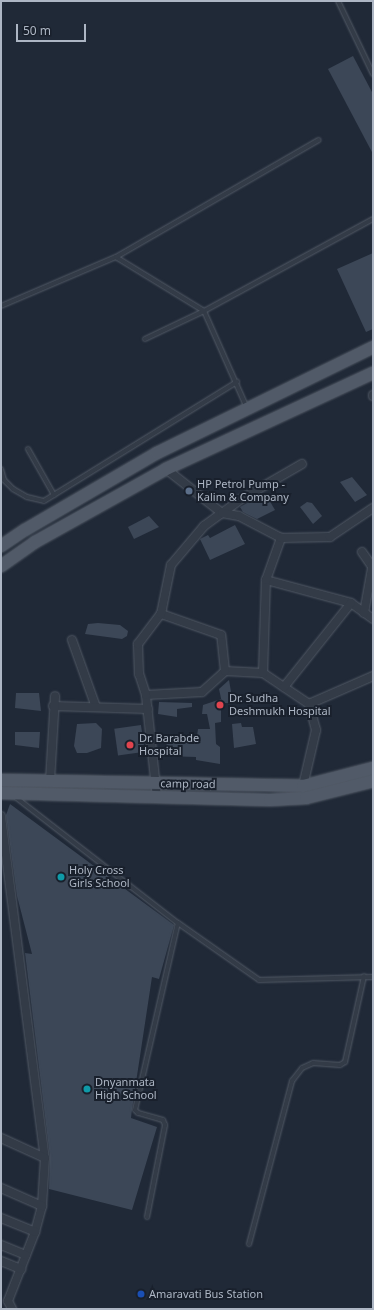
<!DOCTYPE html>
<html>
<head>
<meta charset="utf-8">
<style>
  body { margin:0 }
  #map { position:relative; width:374px; height:1310px; overflow:hidden; background:#202937; font-family:"Noto Sans",sans-serif }
  div>[style] { position:absolute }
  .building>* { inset:0; background:#3c4757; transform-origin:0 0 }
  .roads { filter:drop-shadow(0 0 1px #515965) drop-shadow(0 0 1px #515965) }
  .lane>* { height:4px; margin:-2px; padding:0 2px; transform-origin:2px; border-radius:2px; background:#333b47 }
  .street>* { height:8px; margin:-4px; padding:0 4px; transform-origin:4px; border-radius:4px; background:#333b47 }
  .primary>* { height:12px; margin:-6px; padding:0 6px; transform-origin:6px; border-radius:6px; background:#515a68 }
  .dots>* { width:11px; height:11px; translate:-50% -50%; box-sizing:border-box; border:2px solid #19202c; border-radius:50% }
  span { translate:-50% -50%; white-space:nowrap; text-align:center; line-height:1.15; -webkit-text-stroke:4px #19202c; paint-order:stroke }
  .poi-label { font-size:11px; color:#adb6c4 }
  .left { translate:0 -50%; text-align:left }
  .street-label { font-size:11px; color:#adb6c4 }
  .frame { position:absolute; inset:0; border:2px solid #adb6c4; pointer-events:none }
  .scale { position:absolute; left:16px; top:24px; width:70px; height:18px; box-sizing:border-box; border:2px solid #adb6c4; border-top:0; padding-left:5px; font-size:12px; line-height:14px; white-space:nowrap; color:#adb6c4; -webkit-text-stroke:3px #19202c; paint-order:stroke }
</style>
</head>
<body>
<div id="map">
  <div class="building">
    <i style="clip-path:polygon(353px 56px,373px 94px,373px 154px,328px 69px)"></i>
    <i style="clip-path:polygon(373px 253px,373px 329px,366px 332px,337px 269px)"></i>
    <i style="clip-path:polygon(352px 477px,367px 495px,355px 502px,340px 482px)"></i>
    <i style="clip-path:polygon(265px 493px,275px 510px,257px 519px,243px 512px,240px 507px)"></i>
    <i style="clip-path:polygon(307px 502px,312px 503px,322px 516px,313px 524px,300px 507px)"></i>
    <i style="clip-path:polygon(149px 516px,159px 527px,134px 539px,128px 527px)"></i>
    <i style="clip-path:polygon(235px 525px,245px 544px,210px 560px,200px 539px,208px 535px,210px 538px)"></i>
    <i style="clip-path:polygon(98px 623px,120px 625px,128px 631px,127px 636px,122px 639px,85px 634px,88px 624px)"></i>
    <i style="clip-path:polygon(229px 680px,233px 703px,222px 703px,219px 689px)"></i>
    <i style="clip-path:polygon(16px 693px,39px 693px,41px 711px,15px 708px)"></i>
    <i style="clip-path:polygon(221px 699px,221px 722px,215px 723px,216px 744px,220px 747px,220px 764px,196px 760px,196px 757px,166px 756px,167px 736px,197px 736px,198px 729px,210px 729px,207px 714px,202px 714px,203px 705px)"></i>
    <i style="clip-path:polygon(159px 702px,192px 703px,192px 707px,177px 709px,177px 717px,158px 714px)"></i>
    <i style="clip-path:polygon(96px 723px,102px 729px,101px 748px,87px 753px,77px 753px,74px 746px,77px 724px)"></i>
    <i style="clip-path:polygon(241px 723px,242px 727px,253px 727px,256px 744px,234px 748px,232px 724px)"></i>
    <i style="left:141px;top:725px;width:27px;height:27px;rotate:82deg"></i>
    <i style="clip-path:polygon(15px 732px,40px 732px,39px 748px,15px 745px)"></i>
    <i style="clip-path:polygon(10px 804px,174px 925px,159px 979px,152px 977px,132px 1109px,131px 1118px,157px 1127px,132px 1210px,49px 1189px,50px 1157px,25px 953px,32px 954px,17px 896px,6px 815px)"></i>
  </div>
  <div class="roads">
    <div class="lane">
      <i style="left:338px;top:1px;width:81px;rotate:64.4deg"></i>
      <i style="left:1px;top:306px;width:125px;rotate:-23.1deg"></i>
      <i style="left:145px;top:339px;width:65px;rotate:-25.4deg"></i>
      <i style="left:204px;top:311px;width:192px;rotate:-28.6deg"></i>
      <i style="left:247px;top:408px;width:106px;rotate:-113.9deg"></i>
      <i style="left:204px;top:311px;width:103px;rotate:-148.5deg"></i>
      <i style="left:116px;top:257px;width:234px;rotate:-30deg"></i>
      <i style="left:28px;top:449px;width:53px;rotate:60.5deg"></i>
      <i style="left:1px;top:469px;width:11px;rotate:75deg"></i>
      <i style="left:4px;top:480px;width:13px;rotate:45deg"></i>
      <i style="left:13px;top:489px;width:16px;rotate:30deg"></i>
      <i style="left:27px;top:497px;width:17px;rotate:13deg"></i>
      <i style="left:44px;top:501px;width:227px;rotate:-31.7deg"></i>
      <i style="left:14px;top:796px;width:207px;rotate:37.8deg"></i>
      <i style="left:178px;top:923px;width:99px;rotate:35.1deg"></i>
      <i style="left:259px;top:980px;width:114px;rotate:-1.5deg"></i>
      <i style="left:147px;top:1217px;width:94px;rotate:-78.9deg"></i>
      <i style="left:165px;top:1125px;width:5px;rotate:-112deg"></i>
      <i style="left:163px;top:1120px;width:26px;rotate:-164deg"></i>
      <i style="left:138px;top:1113px;width:4px;rotate:-135deg"></i>
      <i style="left:135px;top:1110px;width:192px;rotate:-77.1deg"></i>
      <i style="left:249px;top:1244px;width:169px;rotate:-75.2deg"></i>
      <i style="left:292px;top:1081px;width:16px;rotate:-52deg"></i>
      <i style="left:302px;top:1068px;width:12px;rotate:-24deg"></i>
      <i style="left:313px;top:1063px;width:27px;rotate:4deg"></i>
      <i style="left:340px;top:1065px;width:6px;rotate:-31deg"></i>
      <i style="left:345px;top:1062px;width:88px;rotate:-77.5deg"></i>
    </div>
    <div class="street">
      <i style="left:373px;top:395px;width:1px;rotate:90deg"></i>
      <i style="left:166px;top:469px;width:71px;rotate:38.2deg"></i>
      <i style="left:222px;top:513px;width:26px;rotate:-36deg"></i>
      <i style="left:243px;top:498px;width:68px;rotate:-30deg"></i>
      <i style="left:362px;top:552px;width:16px;rotate:55deg"></i>
      <i style="left:266px;top:580px;width:88px;rotate:15.1deg"></i>
      <i style="left:351px;top:603px;width:27px;rotate:36deg"></i>
      <i style="left:364px;top:613px;width:51px;rotate:-79.8deg"></i>
      <i style="left:72px;top:640px;width:71px;rotate:70.3deg"></i>
      <i style="left:225px;top:671px;width:38px;rotate:3deg"></i>
      <i style="left:263px;top:673px;width:55px;rotate:34deg"></i>
      <i style="left:309px;top:704px;width:27px;rotate:75deg"></i>
      <i style="left:316px;top:730px;width:57px;rotate:103.1deg"></i>
      <i style="left:263px;top:673px;width:93px;rotate:-88.2deg"></i>
      <i style="left:266px;top:580px;width:45px;rotate:-70.3deg"></i>
      <i style="left:284px;top:687px;width:107px;rotate:-51.4deg"></i>
      <i style="left:146px;top:695px;width:56px;rotate:-3.1deg"></i>
      <i style="left:202px;top:692px;width:31px;rotate:-42deg"></i>
      <i style="left:225px;top:671px;width:36px;rotate:-96deg"></i>
      <i style="left:221px;top:635px;width:64px;rotate:-160.7deg"></i>
      <i style="left:309px;top:704px;width:70px;rotate:-23.6deg"></i>
      <i style="left:53px;top:706px;width:95px;rotate:1.8deg"></i>
      <i style="left:50px;top:781px;width:85px;rotate:-86.6deg"></i>
      <i style="left:157px;top:797px;width:103px;rotate:-96.2deg"></i>
      <i style="left:146px;top:695px;width:22px;rotate:-108deg"></i>
      <i style="left:139px;top:674px;width:30px;rotate:-92deg"></i>
      <i style="left:138px;top:644px;width:38px;rotate:-53deg"></i>
      <i style="left:161px;top:614px;width:50px;rotate:-78.5deg"></i>
      <i style="left:171px;top:565px;width:51px;rotate:-49.8deg"></i>
      <i style="left:204px;top:526px;width:22px;rotate:-36deg"></i>
      <i style="left:222px;top:513px;width:17px;rotate:10deg"></i>
      <i style="left:239px;top:516px;width:47px;rotate:27.6deg"></i>
      <i style="left:281px;top:538px;width:49px;rotate:-1.2deg"></i>
      <i style="left:330px;top:537px;width:52px;rotate:-34deg"></i>
      <i style="left:1px;top:816px;width:345px;rotate:82.7deg"></i>
      <i style="left:45px;top:1158px;width:48px;rotate:93.6deg"></i>
      <i style="left:42px;top:1206px;width:27px;rotate:105deg"></i>
      <i style="left:35px;top:1232px;width:74px;rotate:111.4deg"></i>
      <i style="left:8px;top:1301px;width:9px;rotate:63deg"></i>
      <i style="left:1px;top:1138px;width:48px;rotate:24.4deg"></i>
      <i style="left:1px;top:1188px;width:45px;rotate:23.7deg"></i>
      <i style="left:1px;top:1218px;width:37px;rotate:22deg"></i>
      <i style="left:1px;top:1245px;width:27px;rotate:22deg"></i>
      <i style="left:1px;top:1261px;width:22px;rotate:22deg"></i>
    </div>
    <div class="primary">
      <i style="left:1px;top:546px;width:29px;rotate:-34deg"></i>
      <i style="left:25px;top:530px;width:153px;rotate:-30.3deg"></i>
      <i style="left:157px;top:453px;width:241px;rotate:-26.1deg"></i>
      <i style="left:1px;top:566px;width:42px;rotate:-35.2deg"></i>
      <i style="left:35px;top:542px;width:150px;rotate:-29.1deg"></i>
      <i style="left:166px;top:469px;width:228px;rotate:-24.9deg"></i>
      <i style="left:1px;top:780px;width:302px;rotate:1.1deg"></i>
      <i style="left:303px;top:786px;width:72px;rotate:-14.4deg"></i>
      <i style="left:1px;top:793px;width:269px;rotate:1.5deg"></i>
      <i style="left:270px;top:800px;width:36px;rotate:-3deg"></i>
      <i style="left:306px;top:798px;width:69px;rotate:-14.2deg"></i>
    </div>
  </div>
  <div class="dots">
    <i style="left:189px;top:491px;background:#5c6f8a"></i>
    <i style="left:220px;top:705px;background:#e0444e"></i>
    <i style="left:130px;top:745px;background:#e0444e"></i>
    <i style="left:61px;top:877px;background:#0f9aa8"></i>
    <i style="left:87px;top:1089px;background:#0f9aa8"></i>
    <i style="left:141px;top:1294px;background:#1a4fb4"></i>
  </div>
  <div class="poi-label">
    <span class="left" style="left:197px;top:491px">HP Petrol Pump -<br>Kalim &amp; Company</span>
    <span class="left" style="left:229px;top:705px">Dr. Sudha<br>Deshmukh Hospital</span>
    <span class="left" style="left:139px;top:745px">Dr. Barabde<br>Hospital</span>
    <span class="left" style="left:69px;top:877px">Holy Cross<br>Girls School</span>
    <span class="left" style="left:95px;top:1089px">Dnyanmata<br>High School</span>
    <span class="left" style="left:149px;top:1294px">Amaravati Bus Station</span>
  </div>
  <div class="street-label">
    <span style="left:188px;top:784px;rotate:1deg">camp road</span>
  </div>
  <div class="frame"></div>
  <div class="scale">50 m</div>
</div>
</body>
</html>
